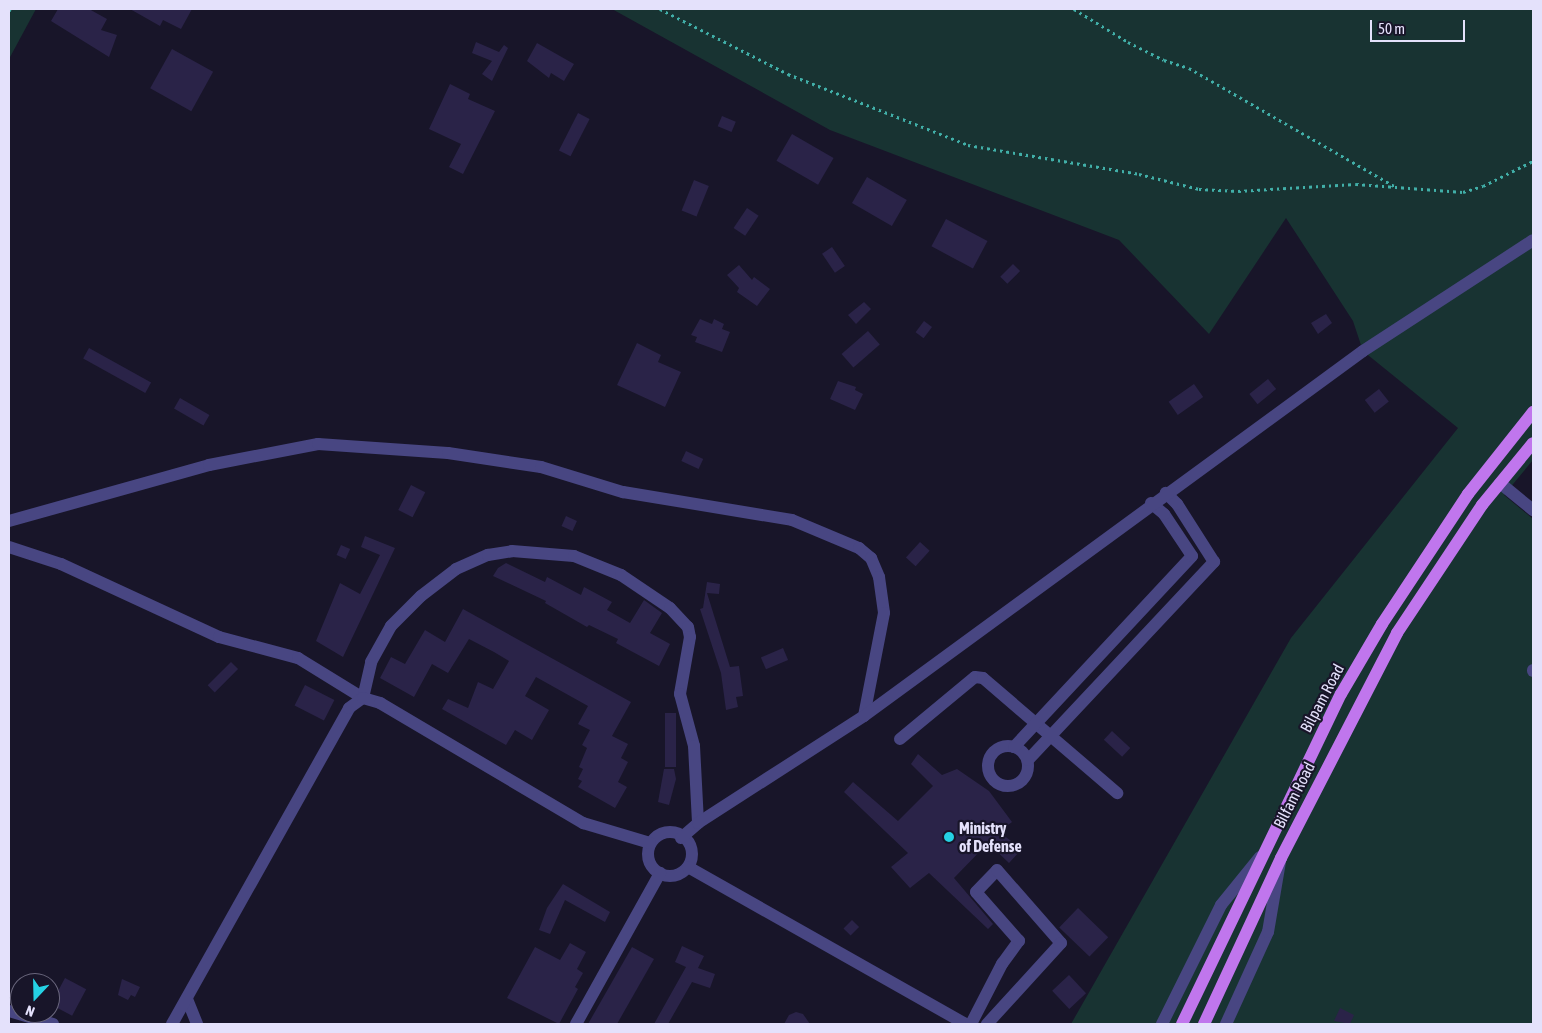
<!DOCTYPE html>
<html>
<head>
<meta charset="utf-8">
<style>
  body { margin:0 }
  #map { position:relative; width:1542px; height:1033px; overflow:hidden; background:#181529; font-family:"Asap Condensed",sans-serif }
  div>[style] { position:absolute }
  .green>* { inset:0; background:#183332 }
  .building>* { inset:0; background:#2a2348; transform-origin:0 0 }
  .path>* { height:2.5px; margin-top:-1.25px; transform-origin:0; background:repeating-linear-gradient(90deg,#41afa8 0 2.5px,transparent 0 6.5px) }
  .minor>* { height:12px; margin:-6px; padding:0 6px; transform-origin:6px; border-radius:6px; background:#484682 }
  .minor>.ring { margin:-6px; padding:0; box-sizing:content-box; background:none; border:12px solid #484682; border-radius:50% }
  .major>* { height:12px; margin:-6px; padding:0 6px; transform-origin:6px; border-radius:6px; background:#c076ed }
  .dots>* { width:14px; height:14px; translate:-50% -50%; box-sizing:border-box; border:2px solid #181529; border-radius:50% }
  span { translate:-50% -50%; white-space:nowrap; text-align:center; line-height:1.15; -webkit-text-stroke:4.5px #181529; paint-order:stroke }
  .street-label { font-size:16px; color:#e4e1fb }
  .poi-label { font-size:16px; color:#e4e1fb; font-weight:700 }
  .left { translate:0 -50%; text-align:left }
  .frame { position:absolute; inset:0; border:10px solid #e4e1fb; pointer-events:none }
  .north { position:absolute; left:10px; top:973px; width:50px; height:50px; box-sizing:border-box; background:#181529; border:1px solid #6a677d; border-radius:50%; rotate:201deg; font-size:14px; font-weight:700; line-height:20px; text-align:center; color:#e4e1fb }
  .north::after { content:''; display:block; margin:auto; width:18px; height:22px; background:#25d1e3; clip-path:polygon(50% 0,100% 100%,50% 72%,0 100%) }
  .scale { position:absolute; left:1370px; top:20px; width:95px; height:22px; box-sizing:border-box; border:2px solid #e4e1fb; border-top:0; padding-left:6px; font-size:15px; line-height:18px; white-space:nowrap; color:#e4e1fb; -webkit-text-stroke:4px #181529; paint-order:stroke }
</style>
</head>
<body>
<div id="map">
  <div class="green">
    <i style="clip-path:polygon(9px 9px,36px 9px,9px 59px)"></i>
    <i style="clip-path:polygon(612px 9px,1533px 9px,1533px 460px,1504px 495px,1533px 519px,1533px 1024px,1071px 1024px,1291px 638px,1458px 428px,1363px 351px,1353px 321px,1286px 218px,1209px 334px,1119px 240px,830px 130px)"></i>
  </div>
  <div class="building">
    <i style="clip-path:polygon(58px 9px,89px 9px,107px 19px,101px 30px,117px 35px,109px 57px,51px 21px)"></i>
    <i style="clip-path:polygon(130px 9px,192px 9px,181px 29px,163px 20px,160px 26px)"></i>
    <i style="clip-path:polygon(476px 42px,499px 52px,504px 45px,508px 48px,492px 81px,482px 74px,492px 61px,472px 53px)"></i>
    <i style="clip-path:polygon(537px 43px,574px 64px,564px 81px,551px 73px,549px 78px,527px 61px)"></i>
    <i style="left:172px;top:49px;width:47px;height:45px;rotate:29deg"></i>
    <i style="clip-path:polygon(450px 84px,470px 94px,468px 99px,495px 111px,463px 174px,449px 167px,461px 144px,429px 129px)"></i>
    <i style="left:578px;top:113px;width:13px;height:42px;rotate:27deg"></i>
    <i style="left:722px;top:116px;width:15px;height:11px;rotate:23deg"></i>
    <i style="left:792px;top:134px;width:48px;height:31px;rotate:30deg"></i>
    <i style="left:867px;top:177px;width:46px;height:30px;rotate:30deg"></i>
    <i style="left:694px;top:180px;width:16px;height:33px;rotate:22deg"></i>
    <i style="left:747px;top:208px;width:14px;height:24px;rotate:34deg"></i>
    <i style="left:946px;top:219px;width:47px;height:31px;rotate:28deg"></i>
    <i style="left:832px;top:247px;width:23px;height:12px;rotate:56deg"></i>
    <i style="left:1013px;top:264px;width:10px;height:18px;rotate:45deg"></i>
    <i style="clip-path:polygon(739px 265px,752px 280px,754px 277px,770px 289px,757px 306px,737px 292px,739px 288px,727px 275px)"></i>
    <i style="clip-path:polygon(864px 302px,871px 309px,856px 324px,848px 315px)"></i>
    <i style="clip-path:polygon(1326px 314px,1332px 323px,1318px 334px,1311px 323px)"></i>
    <i style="clip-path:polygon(700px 319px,712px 324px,714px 319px,724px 324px,722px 329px,730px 332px,722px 352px,695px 342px,697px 337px,691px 335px)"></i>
    <i style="left:924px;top:321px;width:10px;height:14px;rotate:37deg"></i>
    <i style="left:868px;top:331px;width:18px;height:35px;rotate:49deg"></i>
    <i style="clip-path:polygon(637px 343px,661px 355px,658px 362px,681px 372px,665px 407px,617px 385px)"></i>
    <i style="left:89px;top:348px;width:71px;height:12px;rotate:29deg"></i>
    <i style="left:1268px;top:379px;width:13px;height:24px;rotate:51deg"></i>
    <i style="clip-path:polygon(838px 381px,856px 387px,855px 390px,863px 394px,855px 410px,830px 399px)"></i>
    <i style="left:1194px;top:384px;width:16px;height:31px;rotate:55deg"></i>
    <i style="left:1379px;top:389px;width:16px;height:18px;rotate:52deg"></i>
    <i style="left:180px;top:398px;width:34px;height:12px;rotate:30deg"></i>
    <i style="left:686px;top:451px;width:19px;height:11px;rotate:25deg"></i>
    <i style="left:411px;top:485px;width:16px;height:28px;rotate:27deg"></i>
    <i style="left:566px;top:516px;width:12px;height:11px;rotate:24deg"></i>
    <i style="clip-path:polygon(365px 536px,395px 548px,343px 657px,316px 641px,340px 583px,360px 594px,380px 555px,361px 547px)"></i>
    <i style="left:920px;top:542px;width:13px;height:21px;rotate:42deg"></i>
    <i style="left:341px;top:545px;width:10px;height:11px;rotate:24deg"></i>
    <i style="clip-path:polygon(506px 563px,545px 582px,547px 577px,581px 595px,584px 587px,612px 602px,607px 610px,630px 623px,644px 600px,662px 613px,650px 633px,670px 644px,659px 666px,616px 643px,618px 639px,589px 625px,587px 627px,545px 603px,546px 601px,493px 576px,498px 568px)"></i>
    <i style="clip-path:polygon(707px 582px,720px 584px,719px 594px,707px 593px,730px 667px,739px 666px,743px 696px,736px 697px,738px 707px,726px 710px,721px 673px,700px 609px,703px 608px)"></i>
    <i style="clip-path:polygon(463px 609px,631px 702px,612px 736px,628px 744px,621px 758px,628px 762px,618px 782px,627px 787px,615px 808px,578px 787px,582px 781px,578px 779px,583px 769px,579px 767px,587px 748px,582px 745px,590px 730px,578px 724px,588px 706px,536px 677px,525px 696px,549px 710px,532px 740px,515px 730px,506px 745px,442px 709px,448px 699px,468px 708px,478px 682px,493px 689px,509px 661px,494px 652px,469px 639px,448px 673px,432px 664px,414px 697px,380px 678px,391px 657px,405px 664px,425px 630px,445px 642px)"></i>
    <i style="left:783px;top:648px;width:13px;height:24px;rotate:67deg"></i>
    <i style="left:231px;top:662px;width:10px;height:33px;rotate:45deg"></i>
    <i style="left:305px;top:685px;width:33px;height:23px;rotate:27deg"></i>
    <i style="left:665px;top:713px;width:11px;height:54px"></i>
    <i style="left:1112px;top:731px;width:25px;height:12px;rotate:43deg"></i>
    <i style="clip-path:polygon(918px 754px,942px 775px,957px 769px,989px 791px,1012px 822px,999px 832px,1022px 849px,1009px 863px,988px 843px,954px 878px,993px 924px,988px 929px,929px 873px,910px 888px,891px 867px,908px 853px,844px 792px,853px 782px,898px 821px,933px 786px,911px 764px)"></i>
    <i style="clip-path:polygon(664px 769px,674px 769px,676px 779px,669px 805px,658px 802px)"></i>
    <i style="clip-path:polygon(563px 884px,610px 912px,605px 922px,565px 900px,550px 934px,539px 930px,547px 908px)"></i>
    <i style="left:1078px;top:908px;width:42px;height:27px;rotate:44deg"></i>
    <i style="left:852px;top:920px;width:10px;height:12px;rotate:45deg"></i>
    <i style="clip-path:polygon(570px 943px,586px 952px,577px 969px,583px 973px,575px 987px,578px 989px,559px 1024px,507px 998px,535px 947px,560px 960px)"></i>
    <i style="clip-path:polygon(682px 946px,704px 956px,698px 968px,715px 974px,710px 988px,692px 982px,668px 1024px,654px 1024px,686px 967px,675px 962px)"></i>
    <i style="clip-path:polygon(632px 947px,654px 959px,617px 1024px,588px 1024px)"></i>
    <i style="left:1069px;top:975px;width:25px;height:23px;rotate:47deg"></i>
    <i style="left:65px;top:978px;width:24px;height:30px;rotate:28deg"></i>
    <i style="clip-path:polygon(122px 979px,140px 987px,135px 997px,131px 995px,128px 1000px,118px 995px)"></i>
    <i style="clip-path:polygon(1340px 1008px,1354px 1015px,1350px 1024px,1334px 1021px)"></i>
    <i style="clip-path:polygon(796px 1012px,803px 1014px,810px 1024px,784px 1024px,789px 1015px)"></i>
  </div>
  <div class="path">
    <i style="left:660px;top:9px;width:144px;rotate:26.9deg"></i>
    <i style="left:788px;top:74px;width:193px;rotate:21.5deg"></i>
    <i style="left:968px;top:145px;width:173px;rotate:9.6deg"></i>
    <i style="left:1139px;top:174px;width:62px;rotate:14deg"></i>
    <i style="left:1199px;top:189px;width:39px;rotate:3deg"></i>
    <i style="left:1238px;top:191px;width:118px;rotate:-3.4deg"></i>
    <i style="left:1356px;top:184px;width:107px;rotate:4.3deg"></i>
    <i style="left:1463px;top:192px;width:21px;rotate:-17deg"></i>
    <i style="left:1483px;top:186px;width:56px;rotate:-26.6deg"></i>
    <i style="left:1074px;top:9px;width:63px;rotate:31.4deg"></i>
    <i style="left:1128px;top:42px;width:40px;rotate:26.6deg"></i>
    <i style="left:1164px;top:60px;width:26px;rotate:18deg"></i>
    <i style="left:1189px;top:68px;width:239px;rotate:29.9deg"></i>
    <i style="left:9px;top:11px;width:2px;rotate:-63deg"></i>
  </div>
  <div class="minor">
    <i style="left:1500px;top:483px;width:43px;rotate:39.3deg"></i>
    <i style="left:9px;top:521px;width:208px;rotate:-15.6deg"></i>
    <i style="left:209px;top:465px;width:111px;rotate:-10.9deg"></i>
    <i style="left:318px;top:444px;width:130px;rotate:4deg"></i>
    <i style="left:448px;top:453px;width:94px;rotate:8.6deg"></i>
    <i style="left:541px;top:467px;width:86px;rotate:17deg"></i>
    <i style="left:623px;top:492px;width:171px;rotate:9.4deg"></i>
    <i style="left:792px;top:520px;width:73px;rotate:22.7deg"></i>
    <i style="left:859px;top:548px;width:16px;rotate:40deg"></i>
    <i style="left:871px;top:558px;width:21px;rotate:67deg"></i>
    <i style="left:879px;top:577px;width:36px;rotate:82deg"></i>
    <i style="left:884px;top:613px;width:105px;rotate:101deg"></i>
    <i style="left:9px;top:547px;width:55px;rotate:18.1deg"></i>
    <i style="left:61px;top:564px;width:174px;rotate:24.8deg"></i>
    <i style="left:219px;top:637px;width:82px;rotate:14.9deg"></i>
    <i style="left:298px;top:658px;width:76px;rotate:31.6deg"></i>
    <i style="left:363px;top:698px;width:37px;rotate:-77deg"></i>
    <i style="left:371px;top:662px;width:41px;rotate:-60.9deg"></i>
    <i style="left:391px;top:626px;width:42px;rotate:-45deg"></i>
    <i style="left:421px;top:596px;width:44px;rotate:-37.6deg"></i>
    <i style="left:456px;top:569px;width:35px;rotate:-24deg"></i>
    <i style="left:488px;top:555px;width:24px;rotate:-9deg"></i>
    <i style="left:512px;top:551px;width:62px;rotate:4.6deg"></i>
    <i style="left:574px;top:556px;width:51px;rotate:22deg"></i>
    <i style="left:621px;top:575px;width:59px;rotate:34deg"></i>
    <i style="left:670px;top:608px;width:26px;rotate:47deg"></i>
    <i style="left:688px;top:627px;width:10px;rotate:79deg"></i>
    <i style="left:690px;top:637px;width:58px;rotate:100deg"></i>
    <i style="left:680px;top:694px;width:54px;rotate:74.9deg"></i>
    <i style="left:694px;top:746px;width:77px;rotate:87deg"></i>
    <i style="left:1533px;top:670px;width:1px;rotate:90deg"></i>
    <i style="left:900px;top:739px;width:97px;rotate:-39.6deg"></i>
    <i style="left:975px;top:677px;width:8px;rotate:7deg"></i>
    <i style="left:983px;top:678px;width:177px;rotate:40.6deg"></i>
    <i class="ring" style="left:988px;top:746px;width:28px;height:28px"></i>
    <i style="left:1014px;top:747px;width:261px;rotate:-47deg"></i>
    <i style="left:1192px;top:556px;width:50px;rotate:-123.7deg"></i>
    <i style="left:1164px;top:514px;width:17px;rotate:-140deg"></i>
    <i style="left:1028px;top:760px;width:272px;rotate:-46.8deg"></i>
    <i style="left:1214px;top:562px;width:69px;rotate:-122.5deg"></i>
    <i style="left:1177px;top:504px;width:16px;rotate:-135deg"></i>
    <i class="ring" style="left:648px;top:832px;width:32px;height:32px"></i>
    <i style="left:681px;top:838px;width:23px;rotate:-41deg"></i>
    <i style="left:698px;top:823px;width:197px;rotate:-32.8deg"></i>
    <i style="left:864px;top:716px;width:618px;rotate:-36.18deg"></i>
    <i style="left:1363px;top:351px;width:203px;rotate:-33.1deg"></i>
    <i style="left:688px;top:867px;width:319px;rotate:29.5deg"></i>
    <i style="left:187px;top:999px;width:27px;rotate:68deg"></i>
    <i style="left:9px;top:1011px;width:46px;rotate:16.5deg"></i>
    <i style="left:172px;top:1024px;width:362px;rotate:-60.7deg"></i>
    <i style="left:349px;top:708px;width:17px;rotate:-36deg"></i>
    <i style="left:363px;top:698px;width:18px;rotate:16deg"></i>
    <i style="left:380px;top:703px;width:236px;rotate:30.6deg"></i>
    <i style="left:583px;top:823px;width:70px;rotate:16.6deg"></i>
    <i style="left:576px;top:1024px;width:173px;rotate:-60.9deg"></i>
    <i style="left:971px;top:1024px;width:68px;rotate:-62.7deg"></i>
    <i style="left:1002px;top:964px;width:29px;rotate:-54deg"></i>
    <i style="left:1019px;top:941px;width:65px;rotate:-131.3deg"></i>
    <i style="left:976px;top:892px;width:30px;rotate:-46deg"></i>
    <i style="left:997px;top:870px;width:97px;rotate:48.8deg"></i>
    <i style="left:1061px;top:943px;width:110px;rotate:132.4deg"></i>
    <i style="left:1162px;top:1024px;width:133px;rotate:-63.6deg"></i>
    <i style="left:1221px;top:905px;width:62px;rotate:-50.9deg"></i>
    <i style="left:1226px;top:1024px;width:101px;rotate:-65.5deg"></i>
    <i style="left:1268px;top:932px;width:71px;rotate:-80.3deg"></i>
  </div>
  <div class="major">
    <i style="left:1182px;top:1024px;width:366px;rotate:-64.3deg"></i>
    <i style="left:1341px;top:694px;width:81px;rotate:-59.6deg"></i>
    <i style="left:1382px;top:624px;width:156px;rotate:-56.5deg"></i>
    <i style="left:1468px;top:494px;width:105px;rotate:-51.6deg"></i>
    <i style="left:1204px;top:1024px;width:183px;rotate:-65.1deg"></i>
    <i style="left:1281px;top:858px;width:253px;rotate:-62.7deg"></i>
    <i style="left:1397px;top:633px;width:154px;rotate:-56.4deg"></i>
    <i style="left:1482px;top:505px;width:80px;rotate:-50.6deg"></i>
  </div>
  <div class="dots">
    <i style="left:949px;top:837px;background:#25d1e3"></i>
  </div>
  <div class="street-label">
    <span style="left:1322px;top:698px;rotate:-62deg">Bilpam Road</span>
    <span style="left:1294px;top:795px;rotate:-63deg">Bilfam Road</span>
  </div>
  <div class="poi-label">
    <span class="left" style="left:959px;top:837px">Ministry<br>of Defense</span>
  </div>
  <div class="frame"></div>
  <div class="north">N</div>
  <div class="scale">50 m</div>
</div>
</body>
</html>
